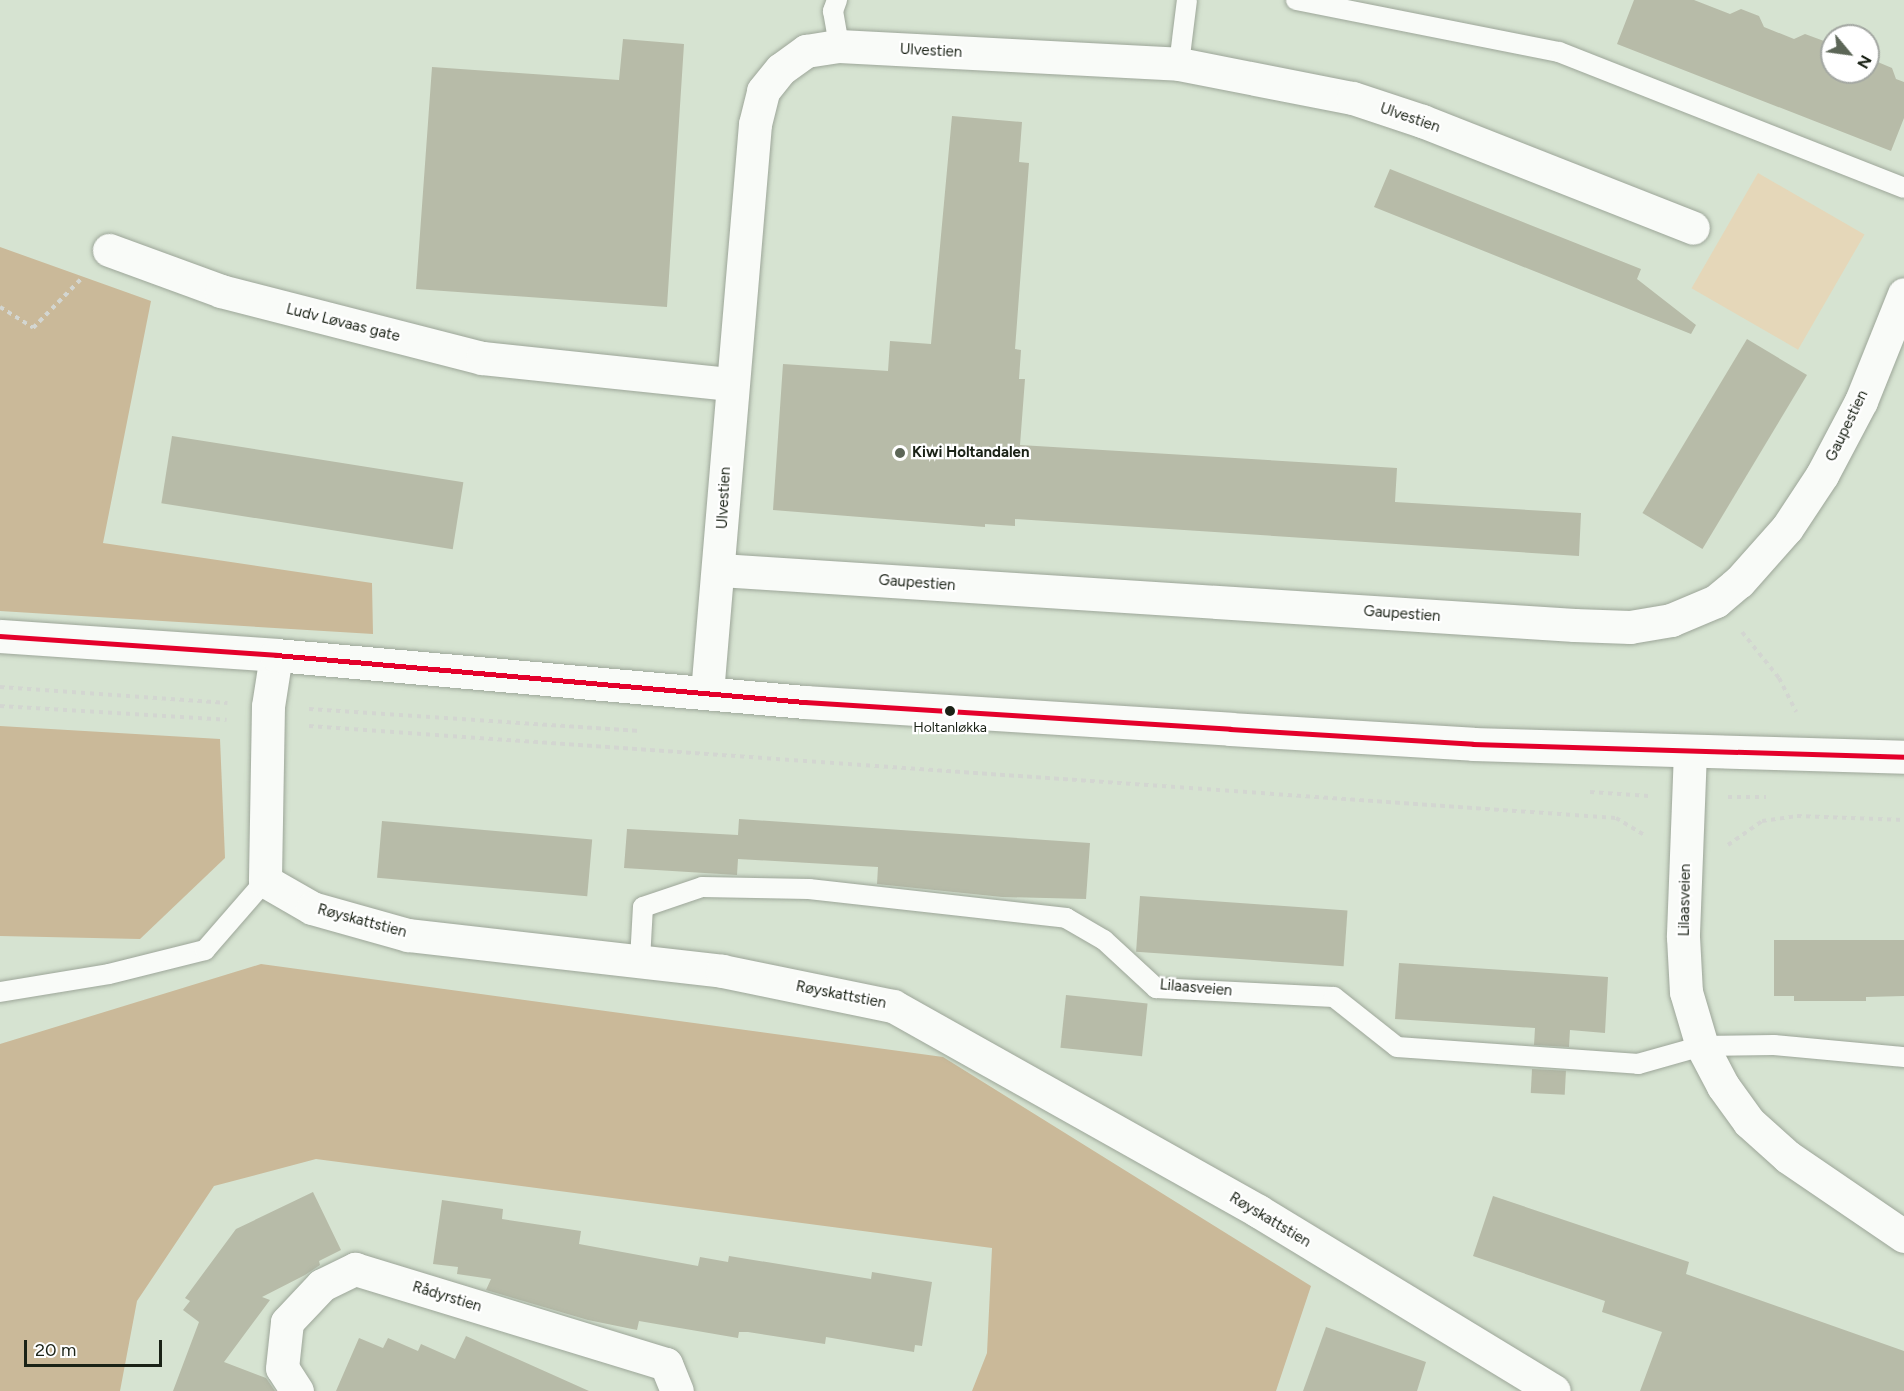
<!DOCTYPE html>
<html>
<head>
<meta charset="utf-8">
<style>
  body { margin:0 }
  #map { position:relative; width:1904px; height:1391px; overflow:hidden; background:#d6e3d1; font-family:Figtree,sans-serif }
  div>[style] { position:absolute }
  .green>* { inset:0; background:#e5d7b9; transform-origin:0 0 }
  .forest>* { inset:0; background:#cab999 }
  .building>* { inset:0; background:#b7bba8; transform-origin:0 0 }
  .path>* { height:4px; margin-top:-2px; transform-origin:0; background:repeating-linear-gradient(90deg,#d3d6d1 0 4.5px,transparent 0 9px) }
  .roads { filter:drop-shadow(0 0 2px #9da699) drop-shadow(0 0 2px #9da699) }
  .lane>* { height:20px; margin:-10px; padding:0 10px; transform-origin:10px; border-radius:10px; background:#f9fbf8 }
  .street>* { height:33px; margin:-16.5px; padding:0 16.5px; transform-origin:16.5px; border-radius:16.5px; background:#f9fbf8 }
  .secondary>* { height:33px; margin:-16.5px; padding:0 16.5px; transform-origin:16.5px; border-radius:16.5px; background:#f9fbf8 }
  .bus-1>* { height:4.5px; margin:-2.25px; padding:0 2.25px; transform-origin:2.25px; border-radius:2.25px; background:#e4002b }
  .dots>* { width:16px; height:16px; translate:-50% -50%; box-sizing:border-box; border:3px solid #fff; border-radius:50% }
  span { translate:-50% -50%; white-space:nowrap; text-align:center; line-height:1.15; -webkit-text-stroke:4.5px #fff; paint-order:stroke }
  .bus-label { font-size:14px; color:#1a2216 }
  .street-label { font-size:15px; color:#1a2216 }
  .poi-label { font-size:15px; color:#1a2216; font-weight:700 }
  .left { translate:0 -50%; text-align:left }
  .north { position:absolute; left:1820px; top:24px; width:60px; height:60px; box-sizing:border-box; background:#fff; border:2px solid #a3a7a2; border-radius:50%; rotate:119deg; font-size:16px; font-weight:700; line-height:24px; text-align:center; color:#1a2216 }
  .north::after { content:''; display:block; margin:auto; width:21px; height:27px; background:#5c6657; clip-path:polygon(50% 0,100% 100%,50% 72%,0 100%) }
  .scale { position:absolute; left:24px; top:1340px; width:138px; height:27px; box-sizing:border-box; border:3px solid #1a2216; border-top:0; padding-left:8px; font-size:18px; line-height:21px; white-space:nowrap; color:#1a2216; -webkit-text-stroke:4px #fff; paint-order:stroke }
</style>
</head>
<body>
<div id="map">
  <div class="green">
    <i style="left:1758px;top:173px;width:123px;height:133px;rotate:30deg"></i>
  </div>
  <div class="forest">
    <i style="clip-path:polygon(0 247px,151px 301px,103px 543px,372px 583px,373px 634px,0 611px)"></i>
    <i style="clip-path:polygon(0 726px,220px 739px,225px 858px,140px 939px,0 936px)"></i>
    <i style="clip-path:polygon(261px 964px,943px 1057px,1311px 1286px,1276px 1391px,972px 1391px,987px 1353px,992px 1248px,316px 1159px,214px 1186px,137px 1301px,120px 1391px,0 1391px,0 1044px)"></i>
  </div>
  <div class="building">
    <i style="clip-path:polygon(1634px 0,1694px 0,1730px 14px,1741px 9px,1759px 16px,1764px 27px,1794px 39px,1805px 34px,1824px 41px,1832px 54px,1832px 72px,1868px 72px,1868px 63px,1873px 60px,1892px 68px,1896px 79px,1904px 82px,1904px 118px,1891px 151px,1617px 44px)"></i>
    <i style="clip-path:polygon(623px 39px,684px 44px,667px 307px,416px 289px,432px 67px,619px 80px)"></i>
    <i style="clip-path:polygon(952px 116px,1022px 122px,1019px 162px,1029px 163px,1015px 349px,1021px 350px,1019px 379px,1025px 379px,1020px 445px,1397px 468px,1395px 502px,1581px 513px,1579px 556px,1015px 519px,1015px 526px,985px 524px,985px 527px,773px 510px,783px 364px,888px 371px,890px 341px,931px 344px)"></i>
    <i style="clip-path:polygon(1390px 169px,1641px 269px,1637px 279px,1696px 325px,1691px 334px,1374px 207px)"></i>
    <i style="left:1747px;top:339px;width:70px;height:203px;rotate:31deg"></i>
    <i style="left:172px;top:436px;width:295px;height:68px;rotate:9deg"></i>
    <i style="clip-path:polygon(739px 819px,1090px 843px,1086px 899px,1002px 897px,877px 884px,878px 867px,738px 859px,737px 875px,624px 868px,627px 829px,738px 835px)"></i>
    <i style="left:382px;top:821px;width:211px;height:57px;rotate:5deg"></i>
    <i style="left:1140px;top:896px;width:208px;height:56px;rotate:4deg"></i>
    <i style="clip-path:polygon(1774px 940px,1904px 940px,1904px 996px,1866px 997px,1866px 1001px,1794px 1001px,1794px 996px,1774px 996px)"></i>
    <i style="clip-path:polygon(1399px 963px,1608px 977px,1605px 1033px,1570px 1030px,1569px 1047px,1534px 1045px,1535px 1028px,1395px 1019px)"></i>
    <i style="left:1066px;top:995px;width:82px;height:53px;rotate:6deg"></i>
    <i style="left:1532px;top:1069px;width:34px;height:24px;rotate:3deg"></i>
    <i style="clip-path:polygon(313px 1192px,341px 1250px,319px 1261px,320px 1265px,305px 1275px,262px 1297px,270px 1300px,224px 1362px,266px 1378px,275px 1391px,173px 1391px,199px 1322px,183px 1310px,190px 1301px,185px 1298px,236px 1229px)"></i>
    <i style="clip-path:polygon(1493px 1196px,1689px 1262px,1686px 1274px,1904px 1351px,1904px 1391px,1640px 1391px,1662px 1332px,1602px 1312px,1605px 1301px,1473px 1256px)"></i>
    <i style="clip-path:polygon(442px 1200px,503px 1209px,502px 1219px,581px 1231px,579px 1244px,698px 1266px,700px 1257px,728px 1262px,729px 1256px,871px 1279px,872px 1272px,932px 1282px,922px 1346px,915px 1345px,914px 1352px,826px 1337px,825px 1344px,748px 1332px,739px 1332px,738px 1338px,639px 1321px,637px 1330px,588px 1320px,486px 1290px,491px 1279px,457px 1274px,458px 1267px,433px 1264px)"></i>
    <i style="clip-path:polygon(1326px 1327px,1426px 1362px,1417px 1391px,1303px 1391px)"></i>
    <i style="clip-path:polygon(466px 1336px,589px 1391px,336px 1391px,359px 1338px,383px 1348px,388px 1338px,418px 1351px,421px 1344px,455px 1359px)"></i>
  </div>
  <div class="path">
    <i style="left:0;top:307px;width:39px;rotate:32deg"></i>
    <i style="left:33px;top:328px;width:70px;rotate:-45.6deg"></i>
    <i style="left:1742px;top:632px;width:59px;rotate:51.2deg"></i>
    <i style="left:1779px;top:678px;width:38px;rotate:63deg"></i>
    <i style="left:0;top:687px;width:228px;rotate:4deg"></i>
    <i style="left:0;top:706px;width:227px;rotate:3.5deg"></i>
    <i style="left:309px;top:709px;width:332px;rotate:3.8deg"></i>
    <i style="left:309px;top:726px;width:1310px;rotate:4.03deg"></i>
    <i style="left:1616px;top:818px;width:35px;rotate:31deg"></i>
    <i style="left:1590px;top:792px;width:59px;rotate:3.9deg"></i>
    <i style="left:1728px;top:797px;width:38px"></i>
    <i style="left:1728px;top:845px;width:42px;rotate:-35.2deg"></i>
    <i style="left:1762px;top:821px;width:35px;rotate:-8deg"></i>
    <i style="left:1797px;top:816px;width:107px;rotate:2.1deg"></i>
  </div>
  <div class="roads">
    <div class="lane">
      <i style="left:837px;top:0;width:12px;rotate:110deg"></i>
      <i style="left:833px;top:11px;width:36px;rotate:80deg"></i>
      <i style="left:1296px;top:0;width:268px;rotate:11.2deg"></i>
      <i style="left:1559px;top:52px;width:371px;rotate:21.5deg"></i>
      <i style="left:1179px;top:64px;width:64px;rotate:-82.9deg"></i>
      <i style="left:640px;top:960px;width:53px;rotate:-86.8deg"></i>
      <i style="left:643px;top:907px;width:62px;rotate:-18.7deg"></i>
      <i style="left:702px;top:887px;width:107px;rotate:1.1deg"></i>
      <i style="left:809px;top:889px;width:259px;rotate:6.4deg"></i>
      <i style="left:1066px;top:918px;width:44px;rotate:30.1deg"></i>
      <i style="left:1104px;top:940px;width:71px;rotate:42.7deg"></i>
      <i style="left:1156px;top:988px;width:178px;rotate:2.9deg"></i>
      <i style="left:1334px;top:997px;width:80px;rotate:38.4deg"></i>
      <i style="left:1397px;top:1047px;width:242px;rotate:4deg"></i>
      <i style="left:1638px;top:1064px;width:66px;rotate:-15.7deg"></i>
      <i style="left:1702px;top:1046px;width:72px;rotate:-0.8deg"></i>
      <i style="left:1774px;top:1045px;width:131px;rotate:5.3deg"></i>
      <i style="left:0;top:992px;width:110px;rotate:-9.4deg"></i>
      <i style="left:109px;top:974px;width:99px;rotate:-14deg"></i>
      <i style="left:205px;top:950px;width:91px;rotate:-49deg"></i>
    </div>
    <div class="street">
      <i style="left:109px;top:250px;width:119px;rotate:20.1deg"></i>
      <i style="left:221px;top:291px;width:269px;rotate:14.4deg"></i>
      <i style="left:482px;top:358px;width:250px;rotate:6deg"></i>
      <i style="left:720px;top:570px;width:856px;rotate:3.68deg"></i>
      <i style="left:1574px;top:625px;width:56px;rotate:2deg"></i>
      <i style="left:1630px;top:627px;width:42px;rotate:-9.7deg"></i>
      <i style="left:1671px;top:620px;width:49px;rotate:-22.9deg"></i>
      <i style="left:1716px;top:601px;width:30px;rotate:-40deg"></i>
      <i style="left:1739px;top:582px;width:72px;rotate:-48.4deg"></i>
      <i style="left:1787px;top:528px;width:64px;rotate:-56.6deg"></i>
      <i style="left:1822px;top:475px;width:84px;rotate:-62.2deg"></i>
      <i style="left:1861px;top:401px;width:115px;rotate:-68.1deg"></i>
      <i style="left:276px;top:655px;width:52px;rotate:98.9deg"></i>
      <i style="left:268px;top:706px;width:175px;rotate:91deg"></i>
      <i style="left:265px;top:881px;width:54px;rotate:29.9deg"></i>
      <i style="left:312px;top:908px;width:100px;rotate:15.7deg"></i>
      <i style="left:408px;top:935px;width:316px;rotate:6.5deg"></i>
      <i style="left:722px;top:971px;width:175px;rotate:11.6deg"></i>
      <i style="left:893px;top:1006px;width:419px;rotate:29.3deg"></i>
      <i style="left:1258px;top:1211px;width:346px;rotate:31.3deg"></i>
      <i style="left:707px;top:693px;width:571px;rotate:-85.18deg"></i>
      <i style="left:755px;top:124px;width:34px;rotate:-76deg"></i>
      <i style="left:763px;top:91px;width:28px;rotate:-51deg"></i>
      <i style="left:781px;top:69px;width:31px;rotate:-36deg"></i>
      <i style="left:806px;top:51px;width:33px;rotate:-9deg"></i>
      <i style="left:839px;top:46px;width:340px;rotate:3deg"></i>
      <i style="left:1179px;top:64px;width:177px;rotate:11.1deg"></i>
      <i style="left:1353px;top:98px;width:73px;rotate:18.4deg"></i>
      <i style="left:1422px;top:121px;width:291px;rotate:21.5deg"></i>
      <i style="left:297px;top:1391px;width:27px;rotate:-123deg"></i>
      <i style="left:282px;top:1368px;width:46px;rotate:-83.8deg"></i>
      <i style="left:287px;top:1322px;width:51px;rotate:-46.6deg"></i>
      <i style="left:322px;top:1285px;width:37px;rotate:-26deg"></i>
      <i style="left:355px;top:1269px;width:325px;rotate:17deg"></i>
      <i style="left:666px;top:1364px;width:29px;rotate:68deg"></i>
    </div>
    <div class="secondary">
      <i style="left:0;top:636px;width:277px;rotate:3.9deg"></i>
      <i style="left:276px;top:655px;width:531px;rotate:5.08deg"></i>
      <i style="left:805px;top:702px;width:426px;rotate:3.6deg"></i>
      <i style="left:1230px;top:729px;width:243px;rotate:3.5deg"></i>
      <i style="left:1473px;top:744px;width:431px;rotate:1.7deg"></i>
      <i style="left:1690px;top:751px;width:186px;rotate:92.2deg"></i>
      <i style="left:1683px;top:937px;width:55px;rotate:86.9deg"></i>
      <i style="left:1686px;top:992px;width:56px;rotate:73.5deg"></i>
      <i style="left:1702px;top:1046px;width:45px;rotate:62.3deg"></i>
      <i style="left:1723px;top:1086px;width:44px;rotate:54.2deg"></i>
      <i style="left:1749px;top:1122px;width:52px;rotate:41.9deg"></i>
      <i style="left:1788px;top:1157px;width:140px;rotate:34.3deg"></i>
    </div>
  </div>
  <div class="bus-1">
    <i style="left:0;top:636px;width:277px;rotate:3.9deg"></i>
    <i style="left:276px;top:655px;width:531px;rotate:5.08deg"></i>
    <i style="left:805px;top:702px;width:426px;rotate:3.6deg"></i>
    <i style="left:1230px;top:729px;width:243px;rotate:3.5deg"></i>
    <i style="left:1473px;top:744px;width:431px;rotate:1.7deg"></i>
  </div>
  <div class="dots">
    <i style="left:900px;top:453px;background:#5c6657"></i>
    <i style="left:950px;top:711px;background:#1a2216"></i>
  </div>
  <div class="bus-label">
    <span style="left:950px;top:728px">Holtanløkka</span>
  </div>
  <div class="street-label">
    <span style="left:931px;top:51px;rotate:3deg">Ulvestien</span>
    <span style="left:1410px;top:118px;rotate:19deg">Ulvestien</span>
    <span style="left:343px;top:323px;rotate:14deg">Ludv Løvaas gate</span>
    <span style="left:1847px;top:426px;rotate:-64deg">Gaupestien</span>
    <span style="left:724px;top:498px;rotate:-87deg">Ulvestien</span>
    <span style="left:917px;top:583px;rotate:4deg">Gaupestien</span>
    <span style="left:1402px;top:614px;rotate:4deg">Gaupestien</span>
    <span style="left:1685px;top:900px;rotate:-89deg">Lilaasveien</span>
    <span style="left:362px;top:921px;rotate:15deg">Røyskattstien</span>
    <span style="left:1196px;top:988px;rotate:5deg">Lilaasveien</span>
    <span style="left:841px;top:995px;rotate:11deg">Røyskattstien</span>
    <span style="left:1270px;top:1220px;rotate:31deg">Røyskattstien</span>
    <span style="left:447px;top:1297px;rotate:17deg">Rådyrstien</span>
  </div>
  <div class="poi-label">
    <span class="left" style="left:912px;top:453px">Kiwi Holtandalen</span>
  </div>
  <div class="north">N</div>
  <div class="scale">20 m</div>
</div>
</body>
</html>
